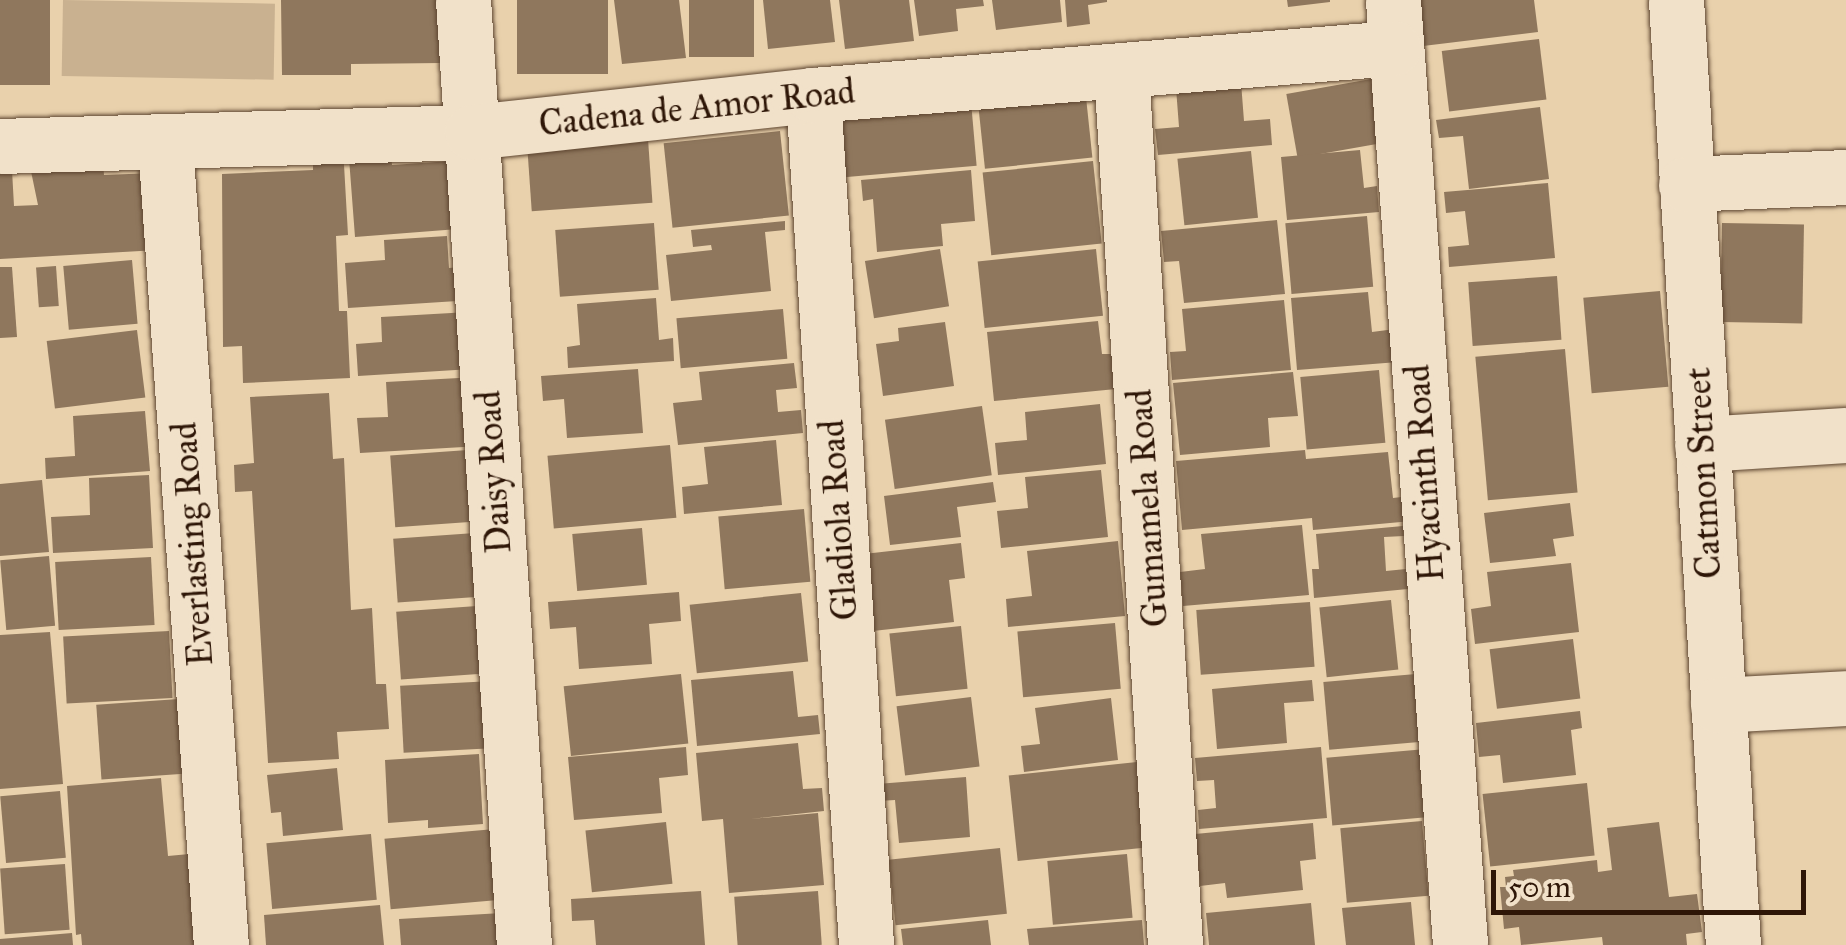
<!DOCTYPE html>
<html>
<head>
<meta charset="utf-8">
<style>
  body { margin:0 }
  #map { position:relative; width:1846px; height:945px; overflow:hidden; background:#e9d1ac; font-family:"IM FELL Great Primer",serif }
  div>[style] { position:absolute }
  .green>* { inset:0; background:#c9b190; transform-origin:0 0 }
  .building>* { inset:0; background:#8f775d; transform-origin:0 0 }
  .roads { filter:drop-shadow(0 0 2px #5d4530) drop-shadow(0 0 2px #5d4530) }
  .minor>* { height:55px; margin:-27.5px; padding:0 27.5px; transform-origin:27.5px; border-radius:27.5px; background:#f1e1c9 }
  span { translate:-50% -50%; white-space:nowrap; text-align:center; line-height:1.15; -webkit-text-stroke:8px #f1e1c9; paint-order:stroke }
  .street-label { font-size:35px; color:#2e1607 }
  .scale { position:absolute; left:1491px; top:870px; width:315px; height:45px; box-sizing:border-box; border:5px solid #2e1607; border-top:0; padding-left:12px; font-size:30px; line-height:35px; white-space:nowrap; color:#2e1607; -webkit-text-stroke:8px #f1e1c9; paint-order:stroke }
</style>
</head>
<body>
<div id="map">
  <div class="green">
    <i style="left:63px;top:0;width:212px;height:76px;rotate:1deg"></i>
  </div>
  <div class="building">
    <i style="left:0;top:0;width:50px;height:85px"></i>
    <i style="clip-path:polygon(281px 0,440px 0,441px 63px,351px 64px,351px 75px,282px 75px)"></i>
    <i style="left:517px;top:0;width:91px;height:74px"></i>
    <i style="clip-path:polygon(614px 0,679px 0,686px 58px,622px 64px)"></i>
    <i style="left:689px;top:0;width:65px;height:57px"></i>
    <i style="clip-path:polygon(763px 0,830px 0,835px 42px,768px 49px)"></i>
    <i style="clip-path:polygon(839px 0,909px 0,914px 41px,845px 49px)"></i>
    <i style="clip-path:polygon(914px 0,983px 0,984px 6px,956px 9px,958px 31px,919px 36px)"></i>
    <i style="clip-path:polygon(992px 0,1060px 0,1062px 22px,996px 30px)"></i>
    <i style="clip-path:polygon(1065px 0,1107px 0,1107px 2px,1088px 5px,1090px 24px,1067px 27px)"></i>
    <i style="clip-path:polygon(1287px 0,1330px 0,1330px 2px,1288px 7px)"></i>
    <i style="clip-path:polygon(1418px 0,1534px 0,1538px 32px,1423px 46px)"></i>
    <i style="left:1539px;top:39px;width:61px;height:98px;rotate:83deg"></i>
    <i style="left:1084px;top:78px;width:80px;height:108px;rotate:84deg"></i>
    <i style="left:1371px;top:79px;width:65px;height:86px;rotate:80deg"></i>
    <i style="clip-path:polygon(1241px 82px,1244px 121px,1270px 119px,1272px 145px,1158px 155px,1155px 129px,1179px 127px,1176px 88px)"></i>
    <i style="left:970px;top:90px;width:76px;height:133px;rotate:85deg"></i>
    <i style="clip-path:polygon(1540px 107px,1549px 179px,1469px 189px,1463px 136px,1439px 138px,1436px 120px)"></i>
    <i style="left:780px;top:131px;width:85px;height:117px;rotate:84deg"></i>
    <i style="left:648px;top:139px;width:64px;height:121px;rotate:86deg"></i>
    <i style="clip-path:polygon(390px 143px,392px 165px,466px 160px,471px 228px,355px 237px,348px 145px)"></i>
    <i style="clip-path:polygon(343px 147px,348px 235px,336px 236px,339px 311px,347px 311px,350px 378px,243px 383px,242px 346px,223px 347px,222px 174px,313px 170px,313px 148px)"></i>
    <i style="clip-path:polygon(102px 148px,104px 175px,154px 173px,158px 250px,0 259px,0 153px,11px 152px,14px 206px,38px 205px,27px 152px)"></i>
    <i style="clip-path:polygon(1360px 150px,1364px 188px,1377px 186px,1379px 212px,1287px 220px,1281px 157px)"></i>
    <i style="left:1251px;top:151px;width:67px;height:74px;rotate:84deg"></i>
    <i style="left:1093px;top:161px;width:83px;height:111px;rotate:84deg"></i>
    <i style="clip-path:polygon(971px 170px,975px 221px,941px 224px,943px 246px,877px 252px,873px 199px,863px 201px,861px 180px)"></i>
    <i style="clip-path:polygon(1548px 183px,1555px 258px,1449px 267px,1448px 247px,1469px 245px,1465px 211px,1446px 213px,1444px 192px)"></i>
    <i style="left:1367px;top:216px;width:71px;height:82px;rotate:85deg"></i>
    <i style="clip-path:polygon(1277px 220px,1285px 294px,1184px 303px,1179px 261px,1164px 262px,1161px 231px)"></i>
    <i style="clip-path:polygon(785px 221px,785px 230px,765px 232px,771px 291px,671px 301px,666px 255px,712px 250px,711px 245px,693px 247px,691px 230px)"></i>
    <i style="left:654px;top:223px;width:67px;height:99px;rotate:86deg"></i>
    <i style="left:1722px;top:223px;width:82px;height:99px;rotate:1deg"></i>
    <i style="clip-path:polygon(447px 236px,449px 268px,471px 266px,473px 300px,348px 308px,345px 263px,385px 260px,384px 240px)"></i>
    <i style="left:940px;top:249px;width:58px;height:76px;rotate:81deg"></i>
    <i style="left:1096px;top:249px;width:67px;height:119px;rotate:84deg"></i>
    <i style="left:132px;top:260px;width:64px;height:69px;rotate:85deg"></i>
    <i style="left:56px;top:266px;width:40px;height:20px;rotate:86deg"></i>
    <i style="clip-path:polygon(0 267px,12px 267px,17px 337px,0 338px)"></i>
    <i style="left:1557px;top:276px;width:64px;height:89px;rotate:86deg"></i>
    <i style="left:1660px;top:291px;width:96px;height:77px;rotate:85deg"></i>
    <i style="clip-path:polygon(1368px 292px,1372px 332px,1395px 329px,1398px 362px,1297px 370px,1291px 298px)"></i>
    <i style="clip-path:polygon(656px 298px,659px 340px,673px 338px,674px 361px,568px 368px,567px 347px,580px 345px,577px 304px)"></i>
    <i style="clip-path:polygon(1284px 300px,1291px 370px,1172px 380px,1170px 352px,1186px 351px,1182px 309px)"></i>
    <i style="left:783px;top:309px;width:50px;height:107px;rotate:85deg"></i>
    <i style="clip-path:polygon(469px 312px,472px 369px,358px 376px,356px 344px,382px 342px,381px 317px)"></i>
    <i style="clip-path:polygon(1098px 321px,1102px 354px,1113px 354px,1116px 389px,994px 401px,987px 332px)"></i>
    <i style="clip-path:polygon(945px 322px,954px 386px,883px 396px,876px 344px,899px 341px,898px 328px)"></i>
    <i style="left:137px;top:330px;width:68px;height:91px;rotate:83deg"></i>
    <i style="left:1565px;top:349px;width:144px;height:90px;rotate:85deg"></i>
    <i style="clip-path:polygon(794px 363px,797px 388px,776px 390px,778px 412px,801px 410px,803px 433px,678px 445px,673px 403px,702px 400px,699px 372px)"></i>
    <i style="clip-path:polygon(638px 369px,643px 433px,567px 438px,564px 399px,543px 401px,541px 376px)"></i>
    <i style="left:1379px;top:370px;width:73px;height:79px;rotate:85deg"></i>
    <i style="clip-path:polygon(1293px 372px,1298px 416px,1268px 418px,1270px 447px,1180px 455px,1173px 383px)"></i>
    <i style="clip-path:polygon(477px 377px,481px 446px,360px 453px,357px 418px,388px 417px,386px 382px)"></i>
    <i style="clip-path:polygon(329px 393px,333px 459px,344px 458px,351px 610px,372px 608px,376px 684px,386px 684px,389px 729px,337px 732px,339px 759px,268px 763px,252px 491px,235px 492px,234px 465px,254px 463px,250px 397px)"></i>
    <i style="clip-path:polygon(1100px 404px,1106px 464px,998px 475px,995px 443px,1027px 440px,1025px 412px)"></i>
    <i style="left:982px;top:406px;width:70px;height:98px;rotate:82deg"></i>
    <i style="clip-path:polygon(145px 411px,150px 471px,46px 479px,45px 458px,75px 456px,73px 416px)"></i>
    <i style="clip-path:polygon(776px 440px,782px 505px,684px 514px,682px 487px,708px 484px,704px 447px)"></i>
    <i style="left:670px;top:445px;width:73px;height:123px;rotate:85deg"></i>
    <i style="left:482px;top:449px;width:72px;height:92px;rotate:86deg"></i>
    <i style="clip-path:polygon(1305px 450px,1306px 459px,1388px 452px,1393px 498px,1410px 496px,1412px 521px,1313px 530px,1312px 518px,1182px 530px,1176px 461px)"></i>
    <i style="clip-path:polygon(1101px 470px,1108px 537px,1001px 548px,997px 511px,1028px 508px,1025px 477px)"></i>
    <i style="clip-path:polygon(149px 475px,153px 548px,53px 553px,51px 517px,90px 515px,89px 478px)"></i>
    <i style="clip-path:polygon(42px 480px,49px 552px,0 556px,0 484px)"></i>
    <i style="clip-path:polygon(993px 482px,996px 502px,957px 507px,961px 537px,890px 545px,884px 496px)"></i>
    <i style="clip-path:polygon(1570px 503px,1574px 536px,1553px 539px,1556px 556px,1490px 563px,1484px 513px)"></i>
    <i style="left:804px;top:509px;width:73px;height:86px;rotate:85deg"></i>
    <i style="clip-path:polygon(1302px 525px,1309px 595px,1183px 606px,1180px 572px,1205px 569px,1201px 534px)"></i>
    <i style="clip-path:polygon(1403px 526px,1404px 536px,1384px 537px,1386px 571px,1406px 569px,1408px 589px,1314px 598px,1312px 569px,1319px 569px,1316px 534px)"></i>
    <i style="left:642px;top:528px;width:57px;height:70px;rotate:85deg"></i>
    <i style="left:475px;top:533px;width:64px;height:82px;rotate:86deg"></i>
    <i style="clip-path:polygon(1118px 541px,1125px 616px,1008px 627px,1006px 599px,1032px 596px,1027px 551px)"></i>
    <i style="clip-path:polygon(961px 543px,965px 578px,949px 580px,954px 622px,873px 631px,864px 554px)"></i>
    <i style="left:49px;top:556px;width:70px;height:49px;rotate:85deg"></i>
    <i style="left:151px;top:557px;width:68px;height:96px;rotate:87deg"></i>
    <i style="clip-path:polygon(1571px 563px,1579px 632px,1475px 644px,1471px 609px,1491px 606px,1487px 572px)"></i>
    <i style="clip-path:polygon(679px 592px,681px 621px,649px 624px,652px 664px,579px 669px,576px 627px,550px 629px,548px 602px)"></i>
    <i style="left:801px;top:593px;width:69px;height:112px;rotate:84deg"></i>
    <i style="left:1391px;top:600px;width:70px;height:72px;rotate:84deg"></i>
    <i style="left:1310px;top:602px;width:65px;height:114px;rotate:86deg"></i>
    <i style="left:477px;top:606px;width:68px;height:81px;rotate:86deg"></i>
    <i style="left:1115px;top:623px;width:66px;height:98px;rotate:85deg"></i>
    <i style="left:961px;top:626px;width:63px;height:72px;rotate:84deg"></i>
    <i style="left:169px;top:631px;width:67px;height:106px;rotate:87deg"></i>
    <i style="clip-path:polygon(50px 632px,63px 784px,0 789px,0 635px)"></i>
    <i style="left:1573px;top:639px;width:60px;height:84px;rotate:83deg"></i>
    <i style="clip-path:polygon(793px 671px,798px 717px,818px 715px,820px 734px,697px 746px,691px 680px)"></i>
    <i style="left:681px;top:674px;width:70px;height:118px;rotate:84deg"></i>
    <i style="left:1416px;top:674px;width:68px;height:93px;rotate:85deg"></i>
    <i style="clip-path:polygon(1312px 680px,1314px 701px,1284px 703px,1287px 743px,1217px 749px,1212px 689px)"></i>
    <i style="left:493px;top:681px;width:67px;height:93px;rotate:87deg"></i>
    <i style="left:971px;top:697px;width:70px;height:75px;rotate:83deg"></i>
    <i style="left:193px;top:698px;width:75px;height:97px;rotate:86deg"></i>
    <i style="clip-path:polygon(1111px 698px,1118px 760px,1024px 772px,1021px 746px,1040px 744px,1035px 708px)"></i>
    <i style="clip-path:polygon(1580px 711px,1582px 728px,1571px 730px,1576px 775px,1503px 783px,1500px 755px,1479px 757px,1476px 723px)"></i>
    <i style="clip-path:polygon(798px 743px,803px 789px,822px 788px,824px 811px,750px 819px,818px 813px,824px 885px,729px 893px,723px 819px,702px 821px,696px 753px)"></i>
    <i style="clip-path:polygon(686px 747px,688px 775px,659px 778px,662px 813px,574px 820px,568px 757px)"></i>
    <i style="clip-path:polygon(1321px 747px,1327px 818px,1199px 829px,1198px 810px,1216px 808px,1214px 780px,1197px 781px,1195px 758px)"></i>
    <i style="left:1426px;top:749px;width:68px;height:100px;rotate:85deg"></i>
    <i style="clip-path:polygon(479px 754px,483px 824px,428px 828px,428px 820px,388px 823px,385px 760px)"></i>
    <i style="left:1137px;top:762px;width:86px;height:129px;rotate:84deg"></i>
    <i style="clip-path:polygon(337px 768px,343px 830px,283px 836px,281px 812px,271px 813px,267px 775px)"></i>
    <i style="clip-path:polygon(966px 777px,970px 837px,899px 843px,895px 800px,878px 801px,877px 784px)"></i>
    <i style="clip-path:polygon(161px 778px,168px 856px,200px 853px,198px 945px,82px 945px,81px 934px,76px 935px,67px 786px)"></i>
    <i style="left:1587px;top:783px;width:73px;height:105px;rotate:84deg"></i>
    <i style="left:60px;top:791px;width:67px;height:60px;rotate:85deg"></i>
    <i style="left:1422px;top:821px;width:75px;height:82px;rotate:85deg"></i>
    <i style="left:666px;top:822px;width:62px;height:81px;rotate:84deg"></i>
    <i style="clip-path:polygon(1659px 822px,1669px 897px,1697px 894px,1702px 932px,1686px 934px,1687px 945px,1603px 945px,1602px 937px,1521px 945px,1519px 927px,1504px 929px,1500px 887px,1506px 887px,1505px 877px,1514px 876px,1513px 870px,1597px 860px,1598px 872px,1612px 870px,1607px 828px)"></i>
    <i style="clip-path:polygon(1313px 823px,1316px 859px,1300px 861px,1303px 890px,1227px 898px,1225px 883px,1200px 886px,1195px 834px)"></i>
    <i style="left:506px;top:828px;width:71px;height:122px;rotate:85deg"></i>
    <i style="left:371px;top:834px;width:66px;height:105px;rotate:85deg"></i>
    <i style="left:1000px;top:848px;width:66px;height:112px;rotate:84deg"></i>
    <i style="left:1127px;top:854px;width:64px;height:80px;rotate:85deg"></i>
    <i style="left:65px;top:864px;width:66px;height:65px;rotate:86deg"></i>
    <i style="clip-path:polygon(701px 891px,705px 945px,596px 945px,594px 920px,572px 921px,571px 899px)"></i>
    <i style="left:818px;top:891px;width:54px;height:84px;rotate:86deg"></i>
    <i style="clip-path:polygon(1411px 902px,1415px 945px,1346px 945px,1342px 908px)"></i>
    <i style="clip-path:polygon(1311px 903px,1315px 945px,1209px 945px,1206px 913px)"></i>
    <i style="clip-path:polygon(380px 905px,384px 945px,266px 945px,264px 915px)"></i>
    <i style="clip-path:polygon(502px 913px,512px 945px,401px 945px,399px 919px)"></i>
    <i style="clip-path:polygon(988px 920px,991px 945px,903px 945px,901px 929px)"></i>
    <i style="clip-path:polygon(1142px 920px,1144px 945px,1029px 945px,1027px 929px)"></i>
    <i style="clip-path:polygon(72px 933px,73px 945px,0 945px,0 939px)"></i>
  </div>
  <div class="roads">
    <div class="minor">
      <i style="left:463px;top:0;width:947px;rotate:86.31deg"></i>
      <i style="left:1393px;top:0;width:947px;rotate:85.94deg"></i>
      <i style="left:1676px;top:0;width:947px;rotate:86.55deg"></i>
      <i style="left:1121px;top:71px;width:876px;rotate:86.46deg"></i>
      <i style="left:813px;top:95px;width:852px;rotate:86.43deg"></i>
      <i style="left:165px;top:143px;width:804px;rotate:86.01deg"></i>
      <i style="left:0;top:146px;width:472px;rotate:-1.7deg"></i>
      <i style="left:472px;top:132px;width:343px;rotate:-6.2deg"></i>
      <i style="left:813px;top:95px;width:582px;rotate:-4.63deg"></i>
      <i style="left:1686px;top:184px;width:160px;rotate:-2.5deg"></i>
      <i style="left:1702px;top:444px;width:144px;rotate:-3.6deg"></i>
      <i style="left:1718px;top:705px;width:128px;rotate:-3.1deg"></i>
    </div>
  </div>
  <div class="street-label">
    <span style="left:697px;top:108px;rotate:-6deg">Cadena de Amor Road</span>
    <span style="left:494px;top:472px;rotate:-94deg">Daisy Road</span>
    <span style="left:1425px;top:473px;rotate:-94deg">Hyacinth Road</span>
    <span style="left:1704px;top:473px;rotate:-93deg">Catmon Street</span>
    <span style="left:1148px;top:508px;rotate:-94deg">Gumamela Road</span>
    <span style="left:839px;top:520px;rotate:-94deg">Gladiola Road</span>
    <span style="left:193px;top:544px;rotate:-94deg">Everlasting Road</span>
  </div>
  <div class="scale">50 m</div>
</div>
</body>
</html>
